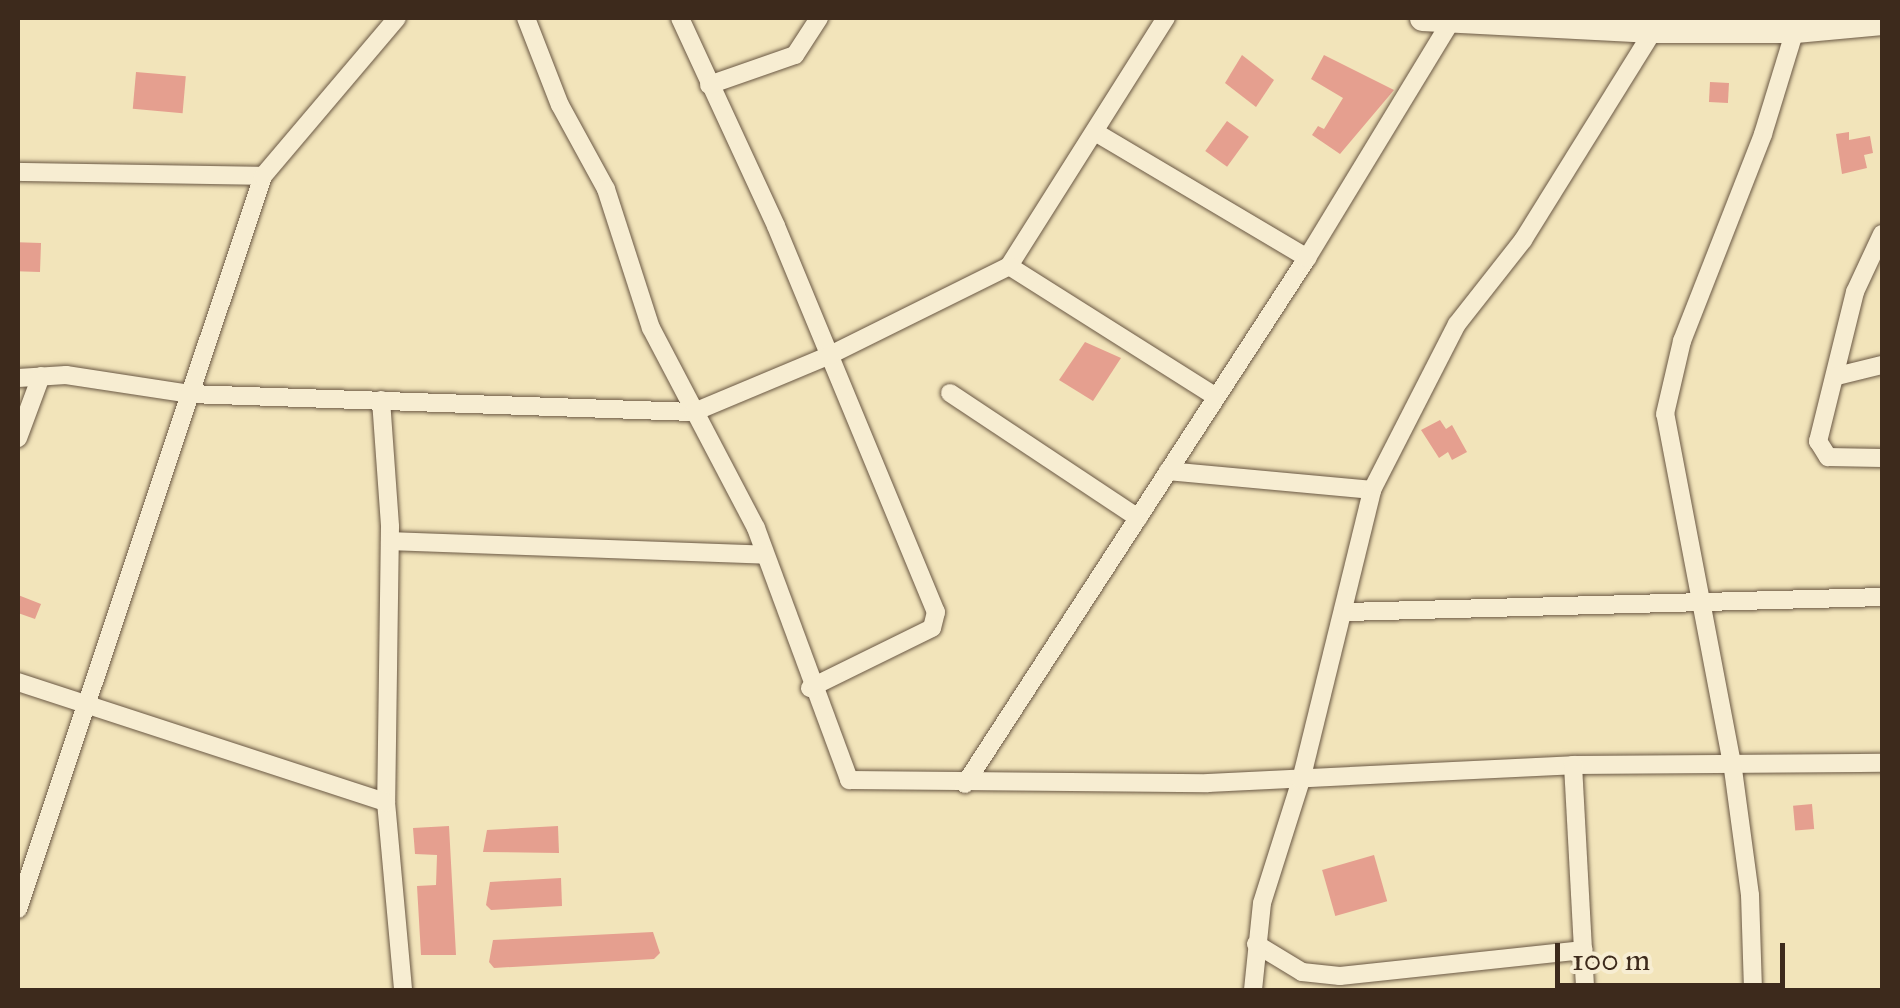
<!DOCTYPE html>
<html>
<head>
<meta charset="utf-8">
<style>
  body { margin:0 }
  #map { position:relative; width:1900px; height:1008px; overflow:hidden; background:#f2e4ba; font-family:"IM FELL Great Primer",serif }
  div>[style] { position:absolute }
  .building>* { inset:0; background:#e59f8f; transform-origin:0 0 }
  .roads { filter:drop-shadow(0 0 2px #6a5844) drop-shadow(0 0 2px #6a5844) }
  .minor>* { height:18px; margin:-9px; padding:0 9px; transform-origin:9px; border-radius:9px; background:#f7edd2 }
  .secondary>* { height:25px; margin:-12.5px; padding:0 12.5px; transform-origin:12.5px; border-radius:12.5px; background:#f7edd2 }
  span { translate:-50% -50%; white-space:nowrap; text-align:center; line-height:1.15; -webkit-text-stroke:8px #f7edd2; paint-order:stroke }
  .frame { position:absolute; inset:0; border:20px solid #3d2a1c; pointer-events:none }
  .scale { position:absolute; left:1555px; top:943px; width:230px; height:45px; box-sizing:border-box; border:5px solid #3d2a1c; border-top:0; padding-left:12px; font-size:30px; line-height:35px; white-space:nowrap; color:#3d2a1c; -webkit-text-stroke:8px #f7edd2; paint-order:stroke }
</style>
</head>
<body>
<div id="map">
  <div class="building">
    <i style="clip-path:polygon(1242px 55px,1274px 80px,1256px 107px,1225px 83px)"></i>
    <i style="clip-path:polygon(1324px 55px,1394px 90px,1340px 154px,1312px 135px,1318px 126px,1324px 129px,1343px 98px,1311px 79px)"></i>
    <i style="left:136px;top:72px;width:50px;height:37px;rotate:5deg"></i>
    <i style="left:1710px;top:82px;width:19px;height:20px;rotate:3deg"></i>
    <i style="left:1227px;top:121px;width:27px;height:37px;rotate:36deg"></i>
    <i style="clip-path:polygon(1849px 132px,1849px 140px,1870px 136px,1873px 153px,1864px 155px,1867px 168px,1842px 174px,1836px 134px)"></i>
    <i style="left:41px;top:243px;width:29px;height:23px;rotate:92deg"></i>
    <i style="clip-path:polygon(1085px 342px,1121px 358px,1093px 401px,1059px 380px)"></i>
    <i style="clip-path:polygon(1440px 420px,1446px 429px,1452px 425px,1467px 452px,1452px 460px,1448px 452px,1439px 458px,1421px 430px)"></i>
    <i style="clip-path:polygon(18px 595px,41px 604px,35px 619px,18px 613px)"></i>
    <i style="left:1812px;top:804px;width:25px;height:19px;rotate:85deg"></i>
    <i style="clip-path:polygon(449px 826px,456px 955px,421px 955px,417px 886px,436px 885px,437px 855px,415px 854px,413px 828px)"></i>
    <i style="clip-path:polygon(558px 826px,559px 853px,483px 852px,487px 830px)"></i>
    <i style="left:1374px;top:855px;width:48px;height:54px;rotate:74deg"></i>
    <i style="clip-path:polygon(561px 878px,562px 906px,491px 910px,486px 905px,490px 882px)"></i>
    <i style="clip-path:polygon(653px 932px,660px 953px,654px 959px,494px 968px,489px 962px,493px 940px)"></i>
  </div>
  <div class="roads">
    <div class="minor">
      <i style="left:526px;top:18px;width:93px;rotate:68.7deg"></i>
      <i style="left:560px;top:105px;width:96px;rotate:61.3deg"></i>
      <i style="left:606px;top:189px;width:146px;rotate:72.1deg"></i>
      <i style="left:651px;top:328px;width:226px;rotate:62.3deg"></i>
      <i style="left:756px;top:528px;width:269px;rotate:69.7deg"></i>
      <i style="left:849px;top:780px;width:359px;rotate:0.5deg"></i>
      <i style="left:1208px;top:783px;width:365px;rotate:-2.8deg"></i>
      <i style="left:1573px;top:765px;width:309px;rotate:-0.4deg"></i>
      <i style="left:680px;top:18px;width:229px;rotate:65.2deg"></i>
      <i style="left:776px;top:226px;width:418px;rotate:67.5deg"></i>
      <i style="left:936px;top:612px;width:16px;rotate:104deg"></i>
      <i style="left:932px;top:628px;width:136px;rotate:153.8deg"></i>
      <i style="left:709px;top:85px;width:91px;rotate:-19.2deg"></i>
      <i style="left:795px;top:55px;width:44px;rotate:-57deg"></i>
      <i style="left:1095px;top:132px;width:247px;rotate:30.7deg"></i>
      <i style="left:18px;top:172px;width:245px;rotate:0.9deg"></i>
      <i style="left:1882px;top:234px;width:64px;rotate:115deg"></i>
      <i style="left:1855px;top:292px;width:154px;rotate:103.9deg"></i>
      <i style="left:1818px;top:441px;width:19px;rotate:58deg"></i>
      <i style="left:1828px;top:457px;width:54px;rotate:1.1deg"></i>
      <i style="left:1009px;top:266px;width:294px;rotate:-57.7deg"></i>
      <i style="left:1837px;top:376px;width:46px;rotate:-13.7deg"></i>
      <i style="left:18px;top:378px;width:48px;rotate:-3.6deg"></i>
      <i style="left:66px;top:375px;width:125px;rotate:8.7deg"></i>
      <i style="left:190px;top:394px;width:504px;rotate:2.05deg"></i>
      <i style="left:694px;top:412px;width:147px;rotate:-22.7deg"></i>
      <i style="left:830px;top:355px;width:200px;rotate:-26.4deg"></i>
      <i style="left:1009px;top:266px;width:245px;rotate:32.3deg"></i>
      <i style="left:950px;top:393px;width:226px;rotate:33.6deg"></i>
      <i style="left:381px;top:400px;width:127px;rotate:85.9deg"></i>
      <i style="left:390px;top:527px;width:275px;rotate:90.8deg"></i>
      <i style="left:386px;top:802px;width:189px;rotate:84.8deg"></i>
      <i style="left:18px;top:438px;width:66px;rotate:-69.6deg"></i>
      <i style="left:1168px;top:471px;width:205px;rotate:5.3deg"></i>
      <i style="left:390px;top:541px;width:375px;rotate:2.1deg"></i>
      <i style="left:1346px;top:612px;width:536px;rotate:-1.6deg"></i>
      <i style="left:18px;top:682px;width:387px;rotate:18.1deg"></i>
      <i style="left:1573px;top:765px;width:225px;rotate:86.9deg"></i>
      <i style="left:965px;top:784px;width:627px;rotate:-56.97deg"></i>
      <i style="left:1307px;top:258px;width:281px;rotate:-58.7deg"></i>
      <i style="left:18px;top:909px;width:773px;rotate:-71.52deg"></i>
      <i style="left:263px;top:176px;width:207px;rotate:-49.7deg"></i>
      <i style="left:1256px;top:944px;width:54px;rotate:31.3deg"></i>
      <i style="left:1302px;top:972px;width:38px;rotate:6deg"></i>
      <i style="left:1340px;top:976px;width:245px;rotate:-6.1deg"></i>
      <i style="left:1253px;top:990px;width:87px;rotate:-84.1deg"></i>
      <i style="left:1262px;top:903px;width:129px;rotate:-72.4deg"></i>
      <i style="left:1301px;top:780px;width:299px;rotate:-76.2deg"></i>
      <i style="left:1372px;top:490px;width:186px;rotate:-62.9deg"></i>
      <i style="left:1457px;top:324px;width:107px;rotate:-51.8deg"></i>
      <i style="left:1523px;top:240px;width:261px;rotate:-58.1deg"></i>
      <i style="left:1753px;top:990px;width:95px;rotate:-91.8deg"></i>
      <i style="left:1750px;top:895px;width:127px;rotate:-97.7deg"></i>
      <i style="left:1733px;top:769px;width:361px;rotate:-100.8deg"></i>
      <i style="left:1665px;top:414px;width:75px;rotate:-76.9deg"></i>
      <i style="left:1682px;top:341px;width:222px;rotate:-68.6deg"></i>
      <i style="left:1763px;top:134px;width:109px;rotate:-72.9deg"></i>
    </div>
    <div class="secondary">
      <i style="left:1422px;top:18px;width:231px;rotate:3deg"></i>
      <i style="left:1653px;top:30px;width:142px"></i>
      <i style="left:1795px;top:30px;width:87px;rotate:-5.3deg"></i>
    </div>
  </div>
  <div class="frame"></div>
  <div class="scale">100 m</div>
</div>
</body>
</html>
